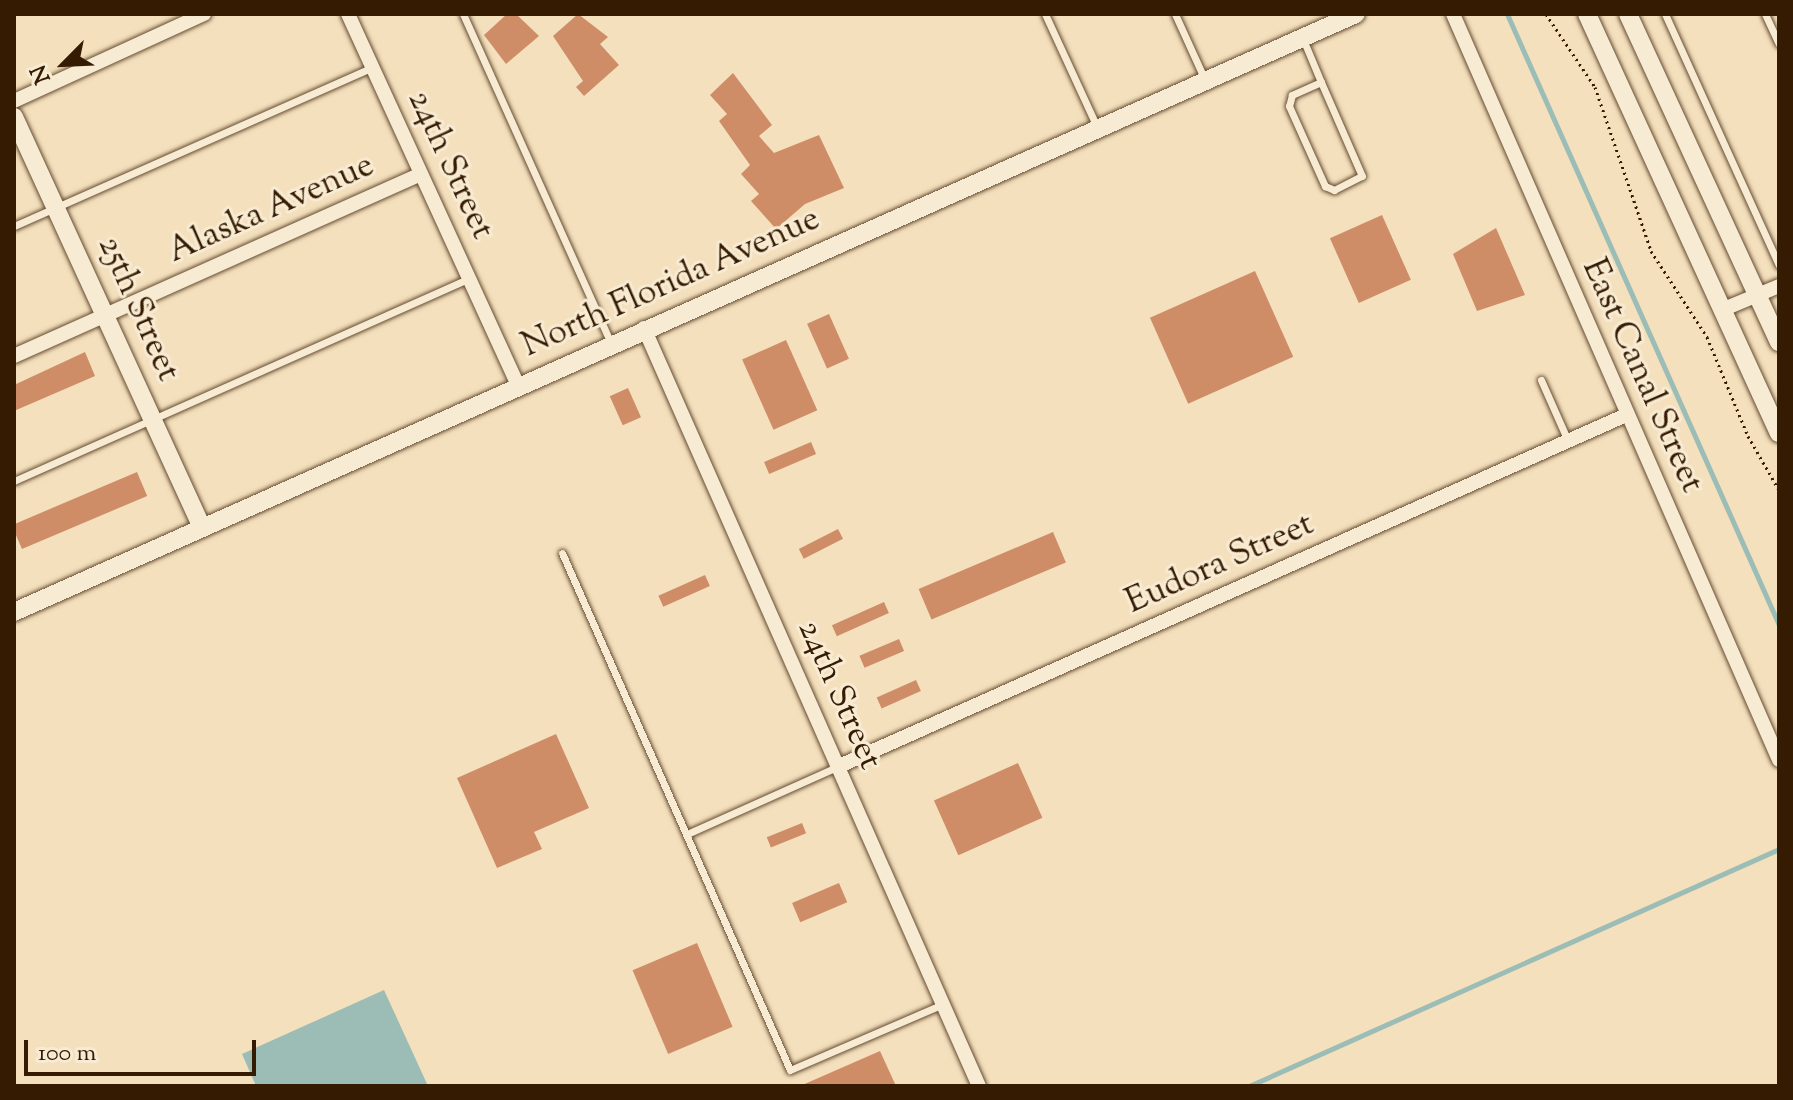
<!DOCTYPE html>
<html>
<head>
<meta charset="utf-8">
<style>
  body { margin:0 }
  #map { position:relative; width:1793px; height:1100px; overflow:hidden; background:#f4e0bd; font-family:"Sorts Mill Goudy",serif }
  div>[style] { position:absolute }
  .water>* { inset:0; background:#9cbdb5 }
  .stream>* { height:5px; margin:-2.5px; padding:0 2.5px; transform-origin:2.5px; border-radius:2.5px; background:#9cbdb5 }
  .building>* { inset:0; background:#cf8d67; transform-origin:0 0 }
  .path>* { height:3px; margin-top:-1.5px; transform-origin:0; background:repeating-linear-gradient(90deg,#351b02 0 2px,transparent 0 6px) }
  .roads { filter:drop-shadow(0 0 2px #654c31) drop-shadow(0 0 2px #654c31) }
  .lane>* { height:7px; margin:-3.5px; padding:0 3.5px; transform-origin:3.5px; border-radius:3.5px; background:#f8ebd4 }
  .street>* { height:14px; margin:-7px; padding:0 7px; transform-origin:7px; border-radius:7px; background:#f8ebd4 }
  .secondary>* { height:18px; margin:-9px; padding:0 9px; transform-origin:9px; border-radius:9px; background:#f8ebd4 }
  span { translate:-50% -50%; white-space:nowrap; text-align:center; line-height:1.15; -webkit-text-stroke:6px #f8ebd4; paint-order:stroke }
  .street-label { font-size:34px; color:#351b02 }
  .frame { position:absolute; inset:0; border:16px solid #351b02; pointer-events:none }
  .north { position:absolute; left:24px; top:24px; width:80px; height:80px; -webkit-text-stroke:6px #f8ebd4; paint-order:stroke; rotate:246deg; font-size:22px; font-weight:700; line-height:32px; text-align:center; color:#351b02 }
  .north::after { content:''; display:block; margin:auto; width:28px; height:36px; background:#351b02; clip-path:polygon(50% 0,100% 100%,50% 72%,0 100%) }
  .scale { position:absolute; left:24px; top:1040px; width:232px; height:36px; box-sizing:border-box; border:4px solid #351b02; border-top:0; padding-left:10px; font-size:24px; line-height:28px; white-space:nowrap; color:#351b02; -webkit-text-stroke:6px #f8ebd4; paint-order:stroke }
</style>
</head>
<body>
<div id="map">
  <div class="water">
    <i style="clip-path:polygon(384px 990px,428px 1086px,256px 1086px,242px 1054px)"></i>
  </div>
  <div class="stream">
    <i style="left:1507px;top:14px;width:669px;rotate:66deg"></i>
    <i style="left:1249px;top:1086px;width:581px;rotate:-24.09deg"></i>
  </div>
  <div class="building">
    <i style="clip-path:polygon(507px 14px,516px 14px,539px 36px,506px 64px,484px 35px)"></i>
    <i style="clip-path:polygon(578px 14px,608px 37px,600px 44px,619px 65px,584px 96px,576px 87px,583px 81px,553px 36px)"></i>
    <i style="clip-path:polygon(733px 73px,772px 125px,759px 136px,774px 153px,819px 135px,844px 188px,805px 204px,776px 229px,751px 201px,759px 194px,741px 174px,750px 165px,719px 121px,727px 114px,710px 95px)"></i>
    <i style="left:1382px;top:215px;width:71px;height:57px;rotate:66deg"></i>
    <i style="clip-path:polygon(1496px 228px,1525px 295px,1477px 311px,1453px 254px)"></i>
    <i style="left:1255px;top:271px;width:94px;height:115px;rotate:66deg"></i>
    <i style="left:829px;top:314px;width:49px;height:24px;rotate:66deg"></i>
    <i style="left:786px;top:340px;width:77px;height:48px;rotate:66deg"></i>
    <i style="clip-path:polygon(85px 352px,95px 376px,14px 411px,14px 385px)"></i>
    <i style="left:628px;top:388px;width:32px;height:20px;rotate:66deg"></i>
    <i style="left:811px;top:442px;width:13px;height:51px;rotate:67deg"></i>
    <i style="left:137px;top:472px;width:26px;height:136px;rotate:67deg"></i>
    <i style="left:838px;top:529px;width:11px;height:44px;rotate:63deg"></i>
    <i style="left:1053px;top:532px;width:33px;height:146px;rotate:67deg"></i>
    <i style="left:705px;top:575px;width:12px;height:51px;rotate:66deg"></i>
    <i style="left:884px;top:602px;width:12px;height:57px;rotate:66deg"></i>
    <i style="left:899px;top:639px;width:13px;height:43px;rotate:67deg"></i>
    <i style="left:916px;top:680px;width:12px;height:43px;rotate:66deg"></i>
    <i style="clip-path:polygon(556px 734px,589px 808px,534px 832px,542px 849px,497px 868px,457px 778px)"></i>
    <i style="left:1018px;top:763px;width:60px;height:92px;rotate:66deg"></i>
    <i style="left:802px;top:823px;width:11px;height:38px;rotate:68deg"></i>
    <i style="left:839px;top:883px;width:21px;height:51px;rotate:67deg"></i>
    <i style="left:697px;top:943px;width:91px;height:70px;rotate:67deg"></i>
    <i style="clip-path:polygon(880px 1051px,896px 1086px,800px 1086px)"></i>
  </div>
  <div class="path">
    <i style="left:1546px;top:14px;width:88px;rotate:56.1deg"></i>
    <i style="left:1595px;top:87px;width:173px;rotate:71.1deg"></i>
    <i style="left:1651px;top:251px;width:103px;rotate:56.9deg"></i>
    <i style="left:1707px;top:337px;width:107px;rotate:67.5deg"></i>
    <i style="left:1748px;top:436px;width:62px;rotate:60.1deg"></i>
  </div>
  <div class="roads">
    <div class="lane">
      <i style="left:463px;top:14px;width:361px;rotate:65.8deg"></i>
      <i style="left:1045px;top:14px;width:124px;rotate:65.3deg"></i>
      <i style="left:1175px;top:14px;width:72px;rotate:65.6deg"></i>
      <i style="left:1665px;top:14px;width:276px;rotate:65.6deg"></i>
      <i style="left:1765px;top:14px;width:33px;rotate:65deg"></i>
      <i style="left:1303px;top:39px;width:47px;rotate:67.3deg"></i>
      <i style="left:1321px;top:82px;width:32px;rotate:156deg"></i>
      <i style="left:1292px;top:95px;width:11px;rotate:105deg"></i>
      <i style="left:1289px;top:106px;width:88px;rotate:65.8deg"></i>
      <i style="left:1325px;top:186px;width:10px;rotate:24deg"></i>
      <i style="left:1334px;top:190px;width:31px;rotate:-27deg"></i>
      <i style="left:1362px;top:176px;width:103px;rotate:-113.6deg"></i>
      <i style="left:14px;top:226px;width:392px;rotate:-23.9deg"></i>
      <i style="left:1541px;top:380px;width:67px;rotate:66.1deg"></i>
      <i style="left:14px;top:481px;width:498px;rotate:-24deg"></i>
      <i style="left:562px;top:553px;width:565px;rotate:66.2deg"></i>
      <i style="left:790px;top:1070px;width:167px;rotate:-23.3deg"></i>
      <i style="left:687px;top:834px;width:164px;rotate:-24.1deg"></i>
    </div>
    <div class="street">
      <i style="left:348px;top:14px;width:408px;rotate:65.4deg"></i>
      <i style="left:1453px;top:14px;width:814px;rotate:66.39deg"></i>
      <i style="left:14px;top:101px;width:209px;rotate:-24.6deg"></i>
      <i style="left:1724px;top:309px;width:60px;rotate:-22.7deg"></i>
      <i style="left:644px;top:328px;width:829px;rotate:66.16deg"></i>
      <i style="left:14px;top:356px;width:445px;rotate:-24.1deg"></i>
      <i style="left:837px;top:767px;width:864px;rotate:-24.04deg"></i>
    </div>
    <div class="secondary">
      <i style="left:1587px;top:14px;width:461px;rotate:65.4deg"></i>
      <i style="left:1628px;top:14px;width:361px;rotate:65.3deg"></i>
      <i style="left:14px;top:117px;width:451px;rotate:65.4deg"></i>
      <i style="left:14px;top:612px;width:1469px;rotate:-24.02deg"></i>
    </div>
  </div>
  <div class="street-label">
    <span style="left:450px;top:165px;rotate:65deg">24th Street</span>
    <span style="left:271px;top:209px;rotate:-24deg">Alaska Avenue</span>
    <span style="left:671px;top:283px;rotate:-24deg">North Florida Avenue</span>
    <span style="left:138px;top:309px;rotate:66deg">25th Street</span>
    <span style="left:1642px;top:376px;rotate:66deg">East Canal Street</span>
    <span style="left:1220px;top:564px;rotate:-24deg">Eudora Street</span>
    <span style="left:839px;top:695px;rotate:66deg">24th Street</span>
  </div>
  <div class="frame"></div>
  <div class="north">N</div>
  <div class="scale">100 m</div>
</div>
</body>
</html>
